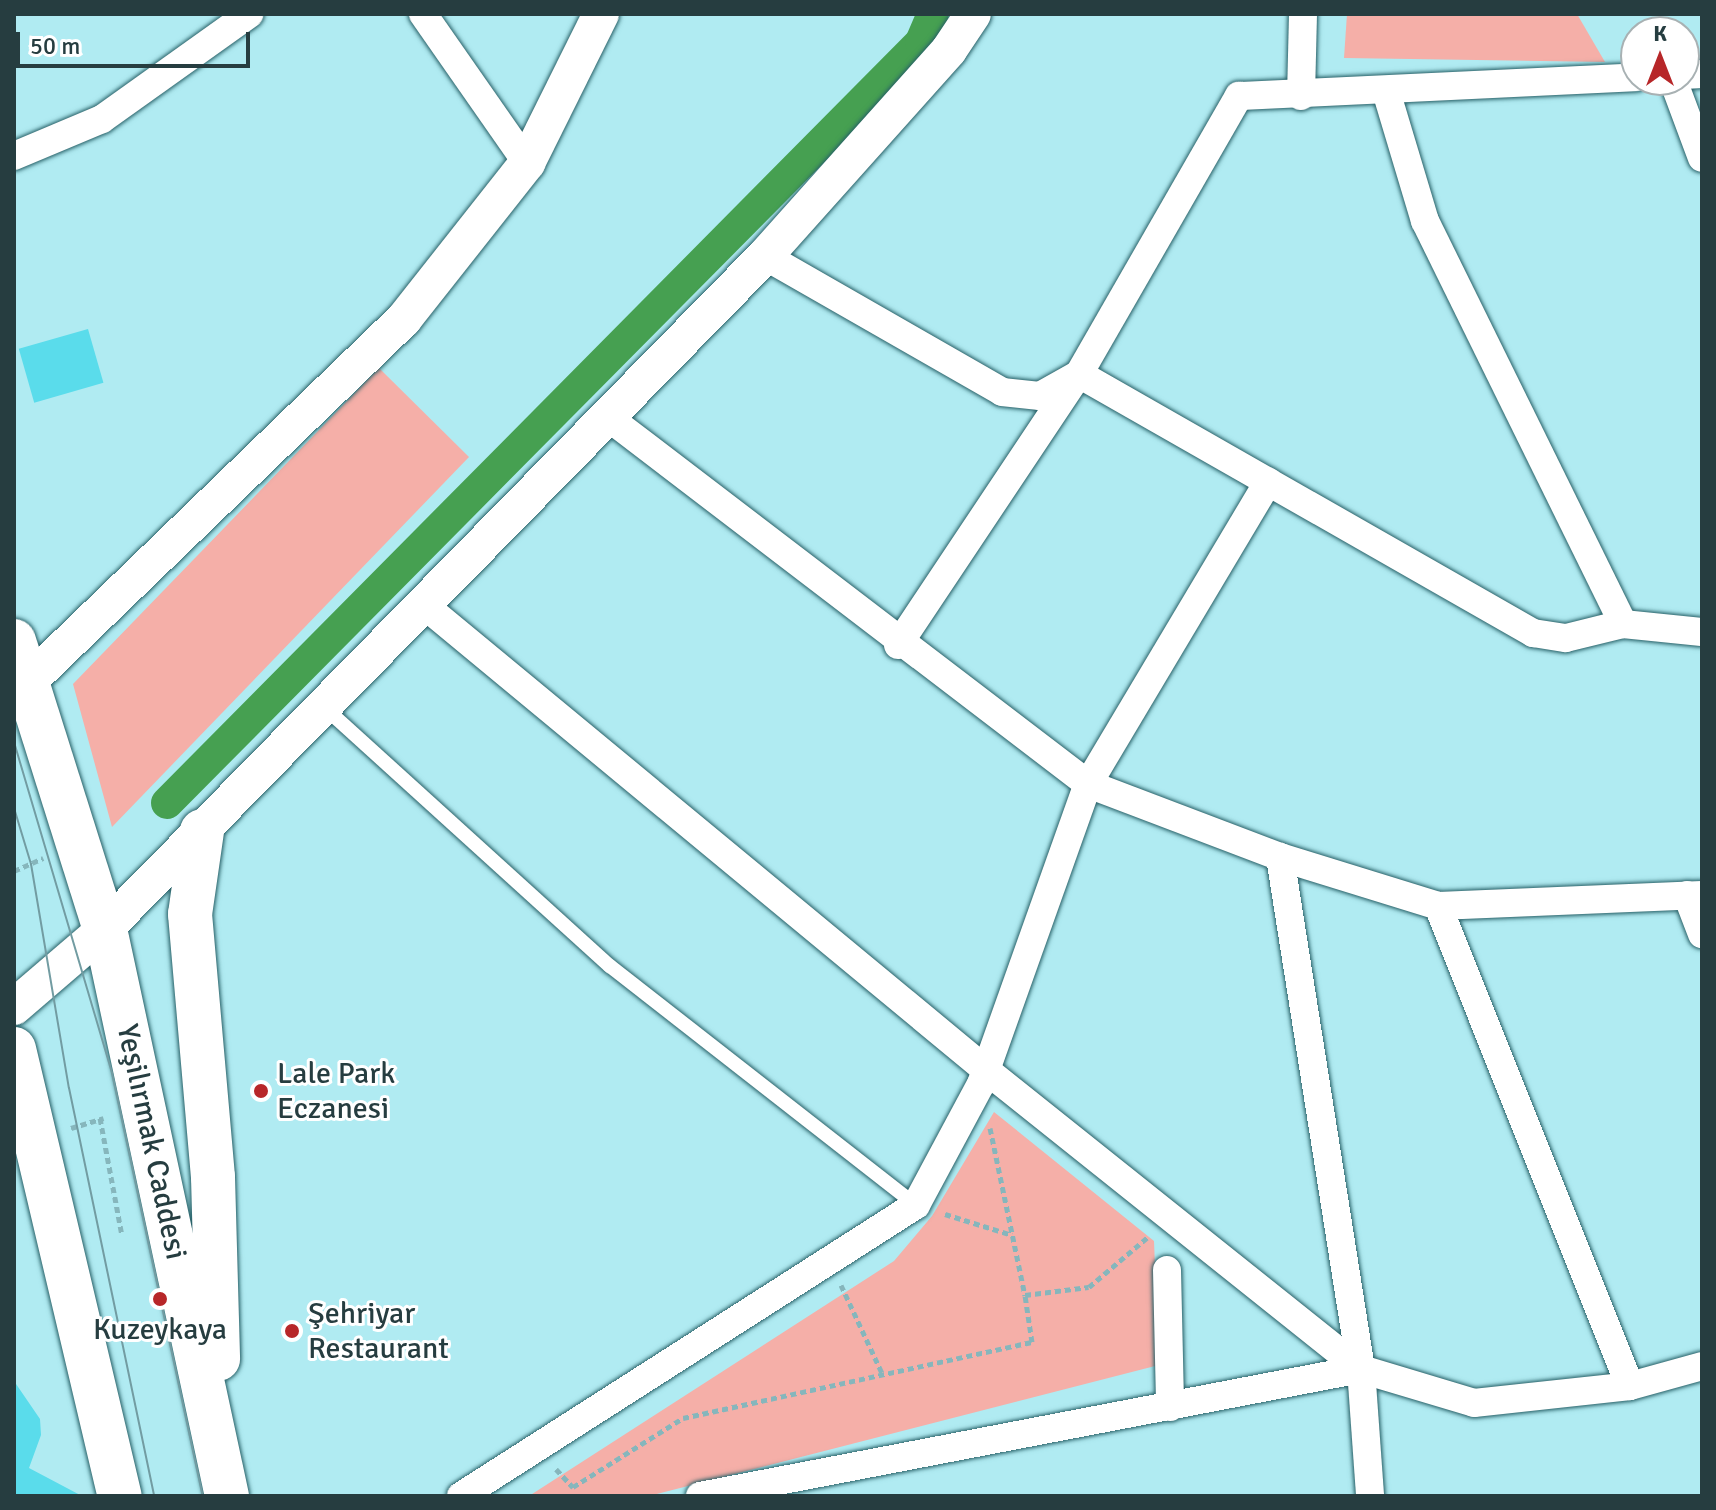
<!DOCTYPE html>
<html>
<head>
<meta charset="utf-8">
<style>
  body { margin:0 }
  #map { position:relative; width:1716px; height:1510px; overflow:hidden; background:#b0ebf2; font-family:Signika,sans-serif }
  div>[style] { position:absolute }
  .green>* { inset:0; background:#f5afa8 }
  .canal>* { height:32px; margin:-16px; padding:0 16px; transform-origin:16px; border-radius:16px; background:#46a051 }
  .building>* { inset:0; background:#5adceb; transform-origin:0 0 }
  .path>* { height:5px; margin-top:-2.5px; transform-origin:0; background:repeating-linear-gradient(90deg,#86b6bc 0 6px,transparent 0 10px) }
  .roads { filter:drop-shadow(0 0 2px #276067) drop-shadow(0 0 2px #276067) }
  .service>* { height:14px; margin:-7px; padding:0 7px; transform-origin:7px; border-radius:7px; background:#fff }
  .minor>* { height:28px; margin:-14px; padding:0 14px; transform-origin:14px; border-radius:14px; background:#fff }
  .tertiary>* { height:36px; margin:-18px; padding:0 18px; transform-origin:18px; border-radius:18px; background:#fff }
  .primary>* { height:44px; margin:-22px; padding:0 22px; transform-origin:22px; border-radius:22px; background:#fff }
  .tram>* { height:2px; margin:-1px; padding:0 1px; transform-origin:1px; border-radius:1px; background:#729ca2 }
  .dots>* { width:22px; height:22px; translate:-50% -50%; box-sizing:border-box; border:4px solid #fff; border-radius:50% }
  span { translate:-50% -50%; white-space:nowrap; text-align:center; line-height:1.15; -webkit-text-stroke:6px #fff; paint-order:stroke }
  .poi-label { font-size:30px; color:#263d40 }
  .left { translate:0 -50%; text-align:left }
  .street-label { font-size:30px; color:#263d40 }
  .frame { position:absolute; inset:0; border:16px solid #263d40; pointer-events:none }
  .north { position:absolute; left:1620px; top:16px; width:80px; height:80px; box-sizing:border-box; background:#fff; border:2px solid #a8b1b3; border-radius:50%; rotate:0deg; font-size:22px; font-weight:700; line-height:32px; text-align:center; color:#263d40 }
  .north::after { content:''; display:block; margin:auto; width:28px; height:36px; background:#b72729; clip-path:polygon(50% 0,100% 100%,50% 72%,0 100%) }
  .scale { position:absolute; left:16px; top:32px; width:234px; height:36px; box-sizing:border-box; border:4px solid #263d40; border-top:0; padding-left:10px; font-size:24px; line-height:28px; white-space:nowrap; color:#263d40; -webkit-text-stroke:6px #fff; paint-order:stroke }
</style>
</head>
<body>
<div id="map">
  <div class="green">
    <i style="clip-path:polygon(1347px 14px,1577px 14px,1605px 62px,1344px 58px)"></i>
    <i style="clip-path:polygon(379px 368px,469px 457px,112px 827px,73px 684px)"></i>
    <i style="clip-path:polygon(994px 1112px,1154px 1241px,1159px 1365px,649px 1496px,529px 1496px,894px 1261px,932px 1216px)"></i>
  </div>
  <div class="canal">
    <i style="left:167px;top:803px;width:1071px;rotate:-45.26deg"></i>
    <i style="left:921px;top:42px;width:30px;rotate:-67deg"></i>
  </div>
  <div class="building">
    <i style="left:88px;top:329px;width:56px;height:72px;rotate:74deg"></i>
    <i style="clip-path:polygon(14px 1381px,40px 1419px,41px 1435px,29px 1468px,82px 1496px,14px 1496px)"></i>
  </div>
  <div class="path">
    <i style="left:14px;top:871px;width:32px;rotate:-24deg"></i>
    <i style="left:100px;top:1118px;width:119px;rotate:79.4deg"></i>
    <i style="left:71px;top:1128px;width:34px;rotate:-17deg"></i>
    <i style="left:990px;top:1128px;width:171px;rotate:78.2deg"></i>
    <i style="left:945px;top:1214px;width:70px;rotate:17.4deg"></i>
    <i style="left:841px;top:1285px;width:99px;rotate:65deg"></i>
    <i style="left:556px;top:1469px;width:25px;rotate:47deg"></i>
    <i style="left:573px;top:1487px;width:130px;rotate:-32.1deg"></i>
    <i style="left:683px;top:1418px;width:357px;rotate:-12.3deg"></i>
    <i style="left:1032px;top:1342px;width:48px;rotate:-98.5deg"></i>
    <i style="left:1025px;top:1295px;width:64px;rotate:-7.1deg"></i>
    <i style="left:1089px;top:1287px;width:79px;rotate:-40.4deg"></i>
  </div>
  <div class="roads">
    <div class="service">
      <i style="left:324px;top:707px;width:386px;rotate:42.2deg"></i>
      <i style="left:610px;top:966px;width:388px;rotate:38deg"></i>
    </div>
    <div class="minor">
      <i style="left:423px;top:14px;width:182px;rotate:55.1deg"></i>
      <i style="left:1684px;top:75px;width:18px;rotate:-3deg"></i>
      <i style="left:1673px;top:80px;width:83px;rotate:69.6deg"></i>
      <i style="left:1386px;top:91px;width:136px;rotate:73.3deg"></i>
      <i style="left:1425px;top:221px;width:449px;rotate:63.8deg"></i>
      <i style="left:1301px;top:96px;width:82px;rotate:-88.6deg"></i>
      <i style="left:14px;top:156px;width:95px;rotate:-22.8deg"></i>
      <i style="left:102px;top:119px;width:181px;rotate:-35.5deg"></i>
      <i style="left:765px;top:256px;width:273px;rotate:29.8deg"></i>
      <i style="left:1002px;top:392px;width:38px;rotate:6deg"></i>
      <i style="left:1040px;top:396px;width:45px;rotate:-29.4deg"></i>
      <i style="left:1079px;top:374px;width:523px;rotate:29.7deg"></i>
      <i style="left:1533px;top:633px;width:33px;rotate:9deg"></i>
      <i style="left:1566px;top:638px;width:59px;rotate:-13.8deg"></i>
      <i style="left:1623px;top:624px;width:79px;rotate:5.8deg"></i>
      <i style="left:609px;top:418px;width:603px;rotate:37.38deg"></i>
      <i style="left:1088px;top:784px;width:205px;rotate:20.8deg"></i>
      <i style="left:1280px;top:857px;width:165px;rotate:17.2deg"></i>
      <i style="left:1438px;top:906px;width:264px;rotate:-2.4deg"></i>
      <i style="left:424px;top:605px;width:729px;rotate:39.6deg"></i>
      <i style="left:986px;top:1070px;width:480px;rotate:38.6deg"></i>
      <i style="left:1361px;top:1369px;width:118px;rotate:16.7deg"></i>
      <i style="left:1474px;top:1403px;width:157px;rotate:-6.2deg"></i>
      <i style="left:1630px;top:1386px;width:75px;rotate:-15.5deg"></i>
      <i style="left:898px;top:645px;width:326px;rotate:-56.3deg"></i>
      <i style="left:1079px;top:374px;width:321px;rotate:-60.1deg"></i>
      <i style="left:1239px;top:96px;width:397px;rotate:-2.7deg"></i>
      <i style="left:1280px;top:857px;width:518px;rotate:81.01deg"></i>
      <i style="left:1361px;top:1369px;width:127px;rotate:85.9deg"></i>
      <i style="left:1687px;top:895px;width:42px;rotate:69deg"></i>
      <i style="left:1438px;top:906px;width:517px;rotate:68.2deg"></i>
      <i style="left:1167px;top:1270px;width:137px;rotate:88.7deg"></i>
      <i style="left:461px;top:1496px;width:540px;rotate:-32.6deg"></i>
      <i style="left:916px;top:1205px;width:137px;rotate:-61.8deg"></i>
      <i style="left:981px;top:1084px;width:319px;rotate:-70.4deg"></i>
      <i style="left:1088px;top:784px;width:352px;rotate:-59.2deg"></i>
      <i style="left:700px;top:1496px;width:673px;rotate:-10.88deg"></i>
    </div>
    <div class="tertiary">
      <i style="left:25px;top:685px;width:527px;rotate:-44deg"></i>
      <i style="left:404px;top:319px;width:199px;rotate:-51.7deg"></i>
      <i style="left:527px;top:163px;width:166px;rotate:-63.6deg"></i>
      <i style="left:14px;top:1007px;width:120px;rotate:-40.6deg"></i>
      <i style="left:105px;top:929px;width:943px;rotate:-45.56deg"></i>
      <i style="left:765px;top:256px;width:276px;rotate:-48.2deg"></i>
      <i style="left:949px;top:50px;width:43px;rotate:-56.3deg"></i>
    </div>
    <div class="primary">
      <i style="left:14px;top:641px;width:302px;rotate:72.5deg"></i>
      <i style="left:105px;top:929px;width:580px;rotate:77.86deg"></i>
      <i style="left:202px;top:831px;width:84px;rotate:98.2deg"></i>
      <i style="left:190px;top:914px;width:264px;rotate:85deg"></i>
      <i style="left:213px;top:1177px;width:182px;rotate:88.4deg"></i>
      <i style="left:14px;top:1049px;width:459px;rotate:76.7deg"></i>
    </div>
  </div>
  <div class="tram">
    <i style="left:14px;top:742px;width:345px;rotate:73.5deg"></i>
    <i style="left:112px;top:1073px;width:433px;rotate:77.9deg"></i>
    <i style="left:14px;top:808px;width:59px;rotate:73.1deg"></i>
    <i style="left:31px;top:864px;width:227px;rotate:80.4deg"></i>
    <i style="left:69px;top:1088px;width:417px;rotate:78.2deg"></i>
  </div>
  <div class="dots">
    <i style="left:261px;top:1091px;background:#b72729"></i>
    <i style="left:160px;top:1299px;background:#b72729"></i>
    <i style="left:292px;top:1331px;background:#b72729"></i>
  </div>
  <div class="poi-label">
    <span class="left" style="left:277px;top:1091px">Lale Park<br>Eczanesi</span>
    <span class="left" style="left:308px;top:1331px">Şehriyar<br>Restaurant</span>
    <span style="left:160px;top:1330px">Kuzeykaya</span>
  </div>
  <div class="street-label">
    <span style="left:151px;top:1142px;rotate:78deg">Yeşilırmak Caddesi</span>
  </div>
  <div class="frame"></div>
  <div class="north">K</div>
  <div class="scale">50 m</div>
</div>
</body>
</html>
